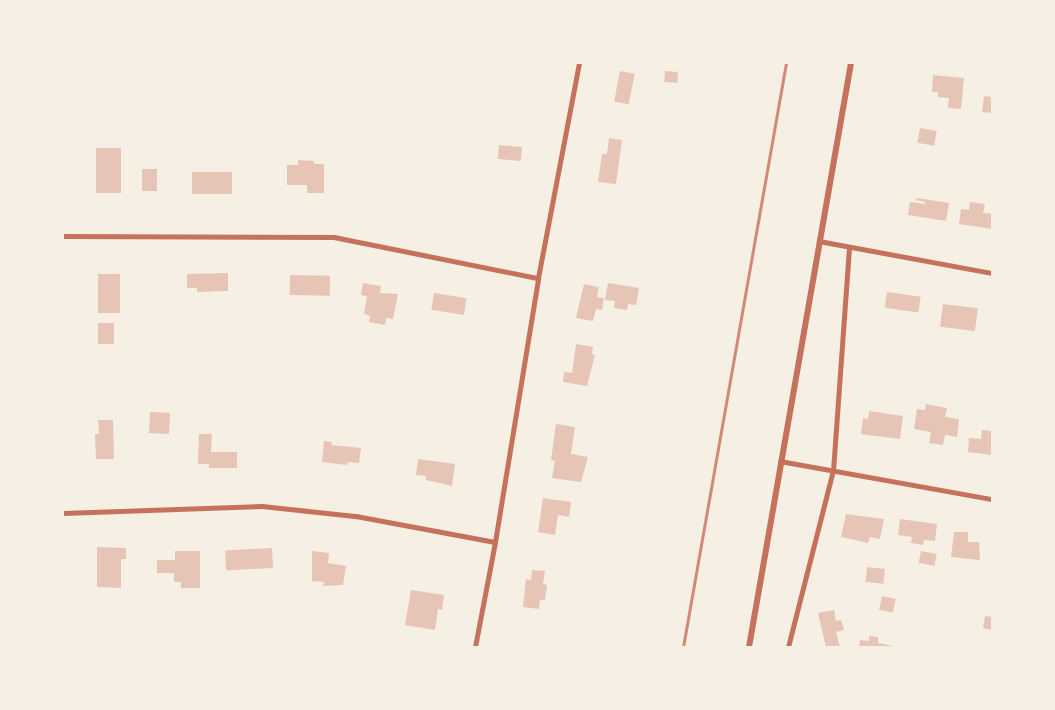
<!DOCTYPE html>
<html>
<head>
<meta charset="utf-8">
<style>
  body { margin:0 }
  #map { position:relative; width:1055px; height:710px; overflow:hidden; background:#f6efe4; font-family:Lato,sans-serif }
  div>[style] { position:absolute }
  .building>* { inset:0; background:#e6c5b7; transform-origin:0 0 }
  .minor>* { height:4.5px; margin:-2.25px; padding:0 2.25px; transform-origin:2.25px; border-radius:2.25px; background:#c5725c }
  .tertiary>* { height:6px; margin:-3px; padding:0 3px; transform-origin:3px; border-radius:3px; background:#c5725c }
  .rail>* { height:3px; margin:-1.5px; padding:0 1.5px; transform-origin:1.5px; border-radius:1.5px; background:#cf8b77 }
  span { translate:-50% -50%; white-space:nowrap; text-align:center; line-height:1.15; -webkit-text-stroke:5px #f6efe4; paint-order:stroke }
  .frame { position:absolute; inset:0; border:64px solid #f6efe4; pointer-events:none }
</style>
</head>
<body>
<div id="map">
  <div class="building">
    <i style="left:620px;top:71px;width:15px;height:31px;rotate:11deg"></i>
    <i style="left:665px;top:71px;width:13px;height:11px;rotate:4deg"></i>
    <i style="clip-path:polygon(933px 75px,964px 78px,961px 109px,948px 108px,949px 98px,938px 97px,938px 92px,932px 92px)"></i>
    <i style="clip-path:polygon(984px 96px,992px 97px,992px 113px,982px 112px)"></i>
    <i style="left:920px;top:128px;width:17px;height:15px;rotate:10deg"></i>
    <i style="clip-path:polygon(609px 138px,622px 140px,616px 184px,598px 182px,602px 154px,607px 154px)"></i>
    <i style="left:499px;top:145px;width:23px;height:14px;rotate:5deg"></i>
    <i style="left:96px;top:148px;width:25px;height:45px"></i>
    <i style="clip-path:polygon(298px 160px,314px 161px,314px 164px,324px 164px,324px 193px,307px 193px,307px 185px,287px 185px,287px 165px,298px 165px)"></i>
    <i style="left:142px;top:169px;width:15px;height:22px"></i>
    <i style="left:192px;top:172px;width:40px;height:22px"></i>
    <i style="clip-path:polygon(917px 198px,949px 203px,946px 221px,908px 215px,910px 202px,925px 204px,925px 202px,916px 200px)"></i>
    <i style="clip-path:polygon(970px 202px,985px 204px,983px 213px,992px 214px,992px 229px,959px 224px,961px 209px,969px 210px)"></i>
    <i style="clip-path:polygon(228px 273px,228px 291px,197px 292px,197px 288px,187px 288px,187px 274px)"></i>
    <i style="left:98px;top:274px;width:22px;height:39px"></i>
    <i style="left:290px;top:275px;width:40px;height:20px;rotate:1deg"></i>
    <i style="clip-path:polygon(363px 283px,381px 286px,380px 293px,398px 294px,393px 319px,386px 318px,385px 325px,369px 322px,370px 316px,364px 314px,367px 296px,361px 295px)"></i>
    <i style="clip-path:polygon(608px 283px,639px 288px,636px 305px,628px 304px,627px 310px,614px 308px,615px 301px,605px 300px)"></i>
    <i style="clip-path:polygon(584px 284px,599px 287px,597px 297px,604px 298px,602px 310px,596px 309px,593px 321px,576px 318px)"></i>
    <i style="left:887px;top:292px;width:34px;height:16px;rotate:8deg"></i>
    <i style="left:434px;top:293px;width:33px;height:17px;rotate:9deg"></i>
    <i style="left:943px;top:304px;width:35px;height:23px;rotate:7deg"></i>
    <i style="left:114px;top:323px;width:21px;height:16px;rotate:90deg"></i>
    <i style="clip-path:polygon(576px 344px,593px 347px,592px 354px,595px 355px,587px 386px,563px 382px,564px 372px,572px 373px)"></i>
    <i style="clip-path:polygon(926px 404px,947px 408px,945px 417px,959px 419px,957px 437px,945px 435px,943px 445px,929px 443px,931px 432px,914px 429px,917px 409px,925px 410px)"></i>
    <i style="clip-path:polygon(869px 411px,903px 416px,900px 439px,861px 434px,863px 418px,868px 419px)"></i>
    <i style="left:150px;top:412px;width:20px;height:21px;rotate:3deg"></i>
    <i style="clip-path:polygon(98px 420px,113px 420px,114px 459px,96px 459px,95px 434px,99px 434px)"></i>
    <i style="clip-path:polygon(556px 424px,575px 427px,571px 454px,588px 457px,581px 482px,552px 478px,555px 461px,551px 460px)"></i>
    <i style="clip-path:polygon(982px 430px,992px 431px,992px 455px,968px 452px,969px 438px,981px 439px)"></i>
    <i style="clip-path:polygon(199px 434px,212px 434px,211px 452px,237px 452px,237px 468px,209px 468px,209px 464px,198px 464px)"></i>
    <i style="clip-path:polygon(324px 441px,332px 442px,331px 445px,361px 448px,359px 463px,348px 462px,347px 465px,322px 462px)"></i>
    <i style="clip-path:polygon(418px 459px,455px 464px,452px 486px,426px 480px,426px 476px,416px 475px)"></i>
    <i style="clip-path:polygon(543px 498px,571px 502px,569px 517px,558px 515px,555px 535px,538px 532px)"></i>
    <i style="clip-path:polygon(846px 514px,884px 519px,880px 539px,870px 537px,868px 543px,841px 537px)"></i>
    <i style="clip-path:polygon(900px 519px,937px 524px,935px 541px,924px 540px,923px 545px,911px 543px,912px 537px,898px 535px)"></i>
    <i style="clip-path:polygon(954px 532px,968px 532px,968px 542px,979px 542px,980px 560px,951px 557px)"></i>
    <i style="clip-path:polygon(97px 547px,126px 548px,126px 559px,121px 559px,121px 588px,97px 587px)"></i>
    <i style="left:272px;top:548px;width:20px;height:47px;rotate:87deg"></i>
    <i style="clip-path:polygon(175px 551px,200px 551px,200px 588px,181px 588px,181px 582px,174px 582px,174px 573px,157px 573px,157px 560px,175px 560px)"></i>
    <i style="clip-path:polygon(312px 551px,329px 553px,328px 563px,346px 566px,343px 585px,323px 586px,324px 582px,312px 581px)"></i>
    <i style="left:921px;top:551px;width:16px;height:12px;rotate:11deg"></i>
    <i style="left:867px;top:567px;width:18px;height:15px;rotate:6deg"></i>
    <i style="clip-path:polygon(532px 570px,545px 571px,543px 584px,547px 585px,545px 600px,540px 600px,539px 609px,523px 607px,526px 579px,531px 580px)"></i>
    <i style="clip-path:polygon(411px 590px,444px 595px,442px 610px,438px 609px,435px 630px,405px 625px)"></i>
    <i style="left:882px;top:596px;width:14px;height:14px;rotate:12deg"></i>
    <i style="clip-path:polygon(834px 610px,836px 621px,841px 620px,844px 630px,836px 632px,840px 647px,826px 647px,818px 613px)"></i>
    <i style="clip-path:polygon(985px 616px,992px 617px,992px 630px,983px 628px)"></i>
    <i style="clip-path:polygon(869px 636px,878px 637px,878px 643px,899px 647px,859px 647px,860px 640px,869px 641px)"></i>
  </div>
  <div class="minor">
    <i style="left:63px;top:236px;width:271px;rotate:0.2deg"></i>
    <i style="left:334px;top:237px;width:208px;rotate:11.4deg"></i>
    <i style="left:819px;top:241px;width:176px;rotate:10.5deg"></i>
    <i style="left:780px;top:461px;width:215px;rotate:10.2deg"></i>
    <i style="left:63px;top:513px;width:199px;rotate:-2deg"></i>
    <i style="left:262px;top:506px;width:95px;rotate:6.1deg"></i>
    <i style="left:356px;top:516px;width:141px;rotate:10.6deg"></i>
    <i style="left:475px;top:647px;width:107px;rotate:-79.2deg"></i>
    <i style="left:495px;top:542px;width:267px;rotate:-80.7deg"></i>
    <i style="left:538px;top:278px;width:219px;rotate:-79.2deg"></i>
    <i style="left:788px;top:647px;width:182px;rotate:-75.7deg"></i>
    <i style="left:833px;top:471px;width:224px;rotate:-85.9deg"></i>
  </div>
  <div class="tertiary">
    <i style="left:749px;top:647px;width:593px;rotate:-80.09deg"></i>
  </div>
  <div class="rail">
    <i style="left:683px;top:647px;width:593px;rotate:-80deg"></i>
  </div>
  <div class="frame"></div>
</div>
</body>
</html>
